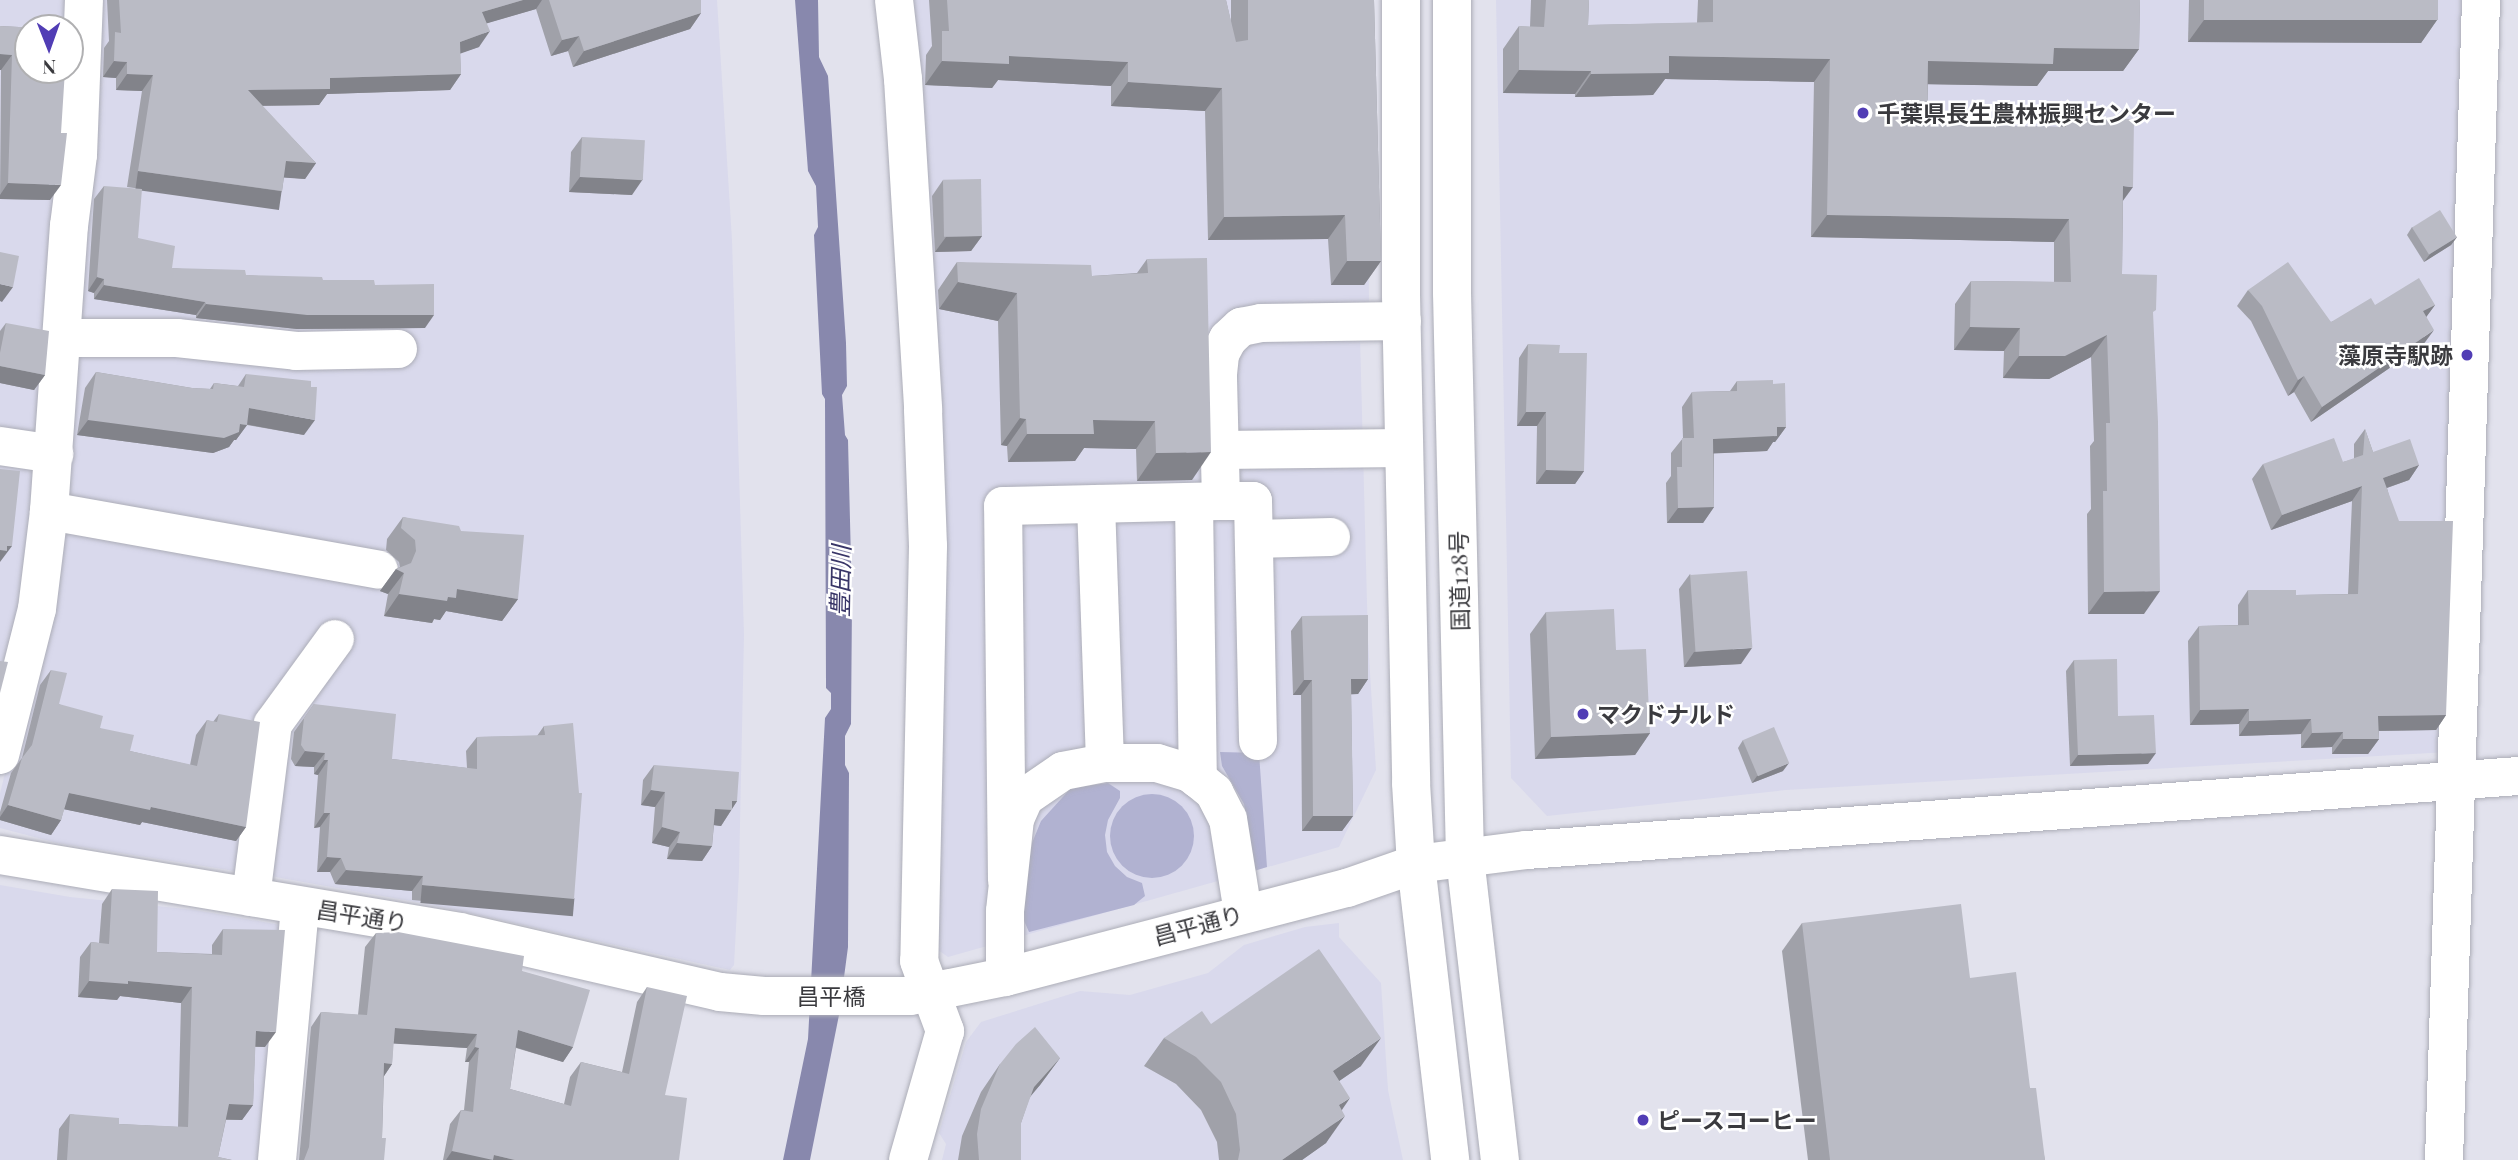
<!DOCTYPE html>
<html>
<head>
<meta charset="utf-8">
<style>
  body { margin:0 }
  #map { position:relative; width:2518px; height:1160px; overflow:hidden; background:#e2e2ed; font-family:"Playfair Display","Noto Sans JP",serif }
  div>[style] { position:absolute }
  .built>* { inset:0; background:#d9d9ec }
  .green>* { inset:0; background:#b1b2d1 }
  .round { border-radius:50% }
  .water>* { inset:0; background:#8888ad }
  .roads { filter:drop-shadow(0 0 2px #acadb7) drop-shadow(0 0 2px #acadb7) }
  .minor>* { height:38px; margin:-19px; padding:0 19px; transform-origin:19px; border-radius:19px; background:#fff }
  .highway>* { height:38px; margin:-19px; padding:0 19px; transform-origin:19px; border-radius:19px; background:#fff }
  .wall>* { inset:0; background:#a0a1a9 }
  .shaded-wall>* { inset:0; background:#82838a; transform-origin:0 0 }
  .building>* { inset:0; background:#babbc5; transform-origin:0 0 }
  .dots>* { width:19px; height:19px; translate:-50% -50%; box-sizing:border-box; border:4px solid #fff; border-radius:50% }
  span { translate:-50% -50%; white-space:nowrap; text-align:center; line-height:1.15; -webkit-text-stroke:5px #fff; paint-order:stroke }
  .poi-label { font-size:23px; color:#3a3a3e; font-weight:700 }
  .left { translate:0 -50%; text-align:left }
  .right { translate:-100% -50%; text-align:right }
  .street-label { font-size:23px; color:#3a3a3e }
  .water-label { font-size:24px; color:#383567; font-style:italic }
  .north { position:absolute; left:14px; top:14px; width:70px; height:70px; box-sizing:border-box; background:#fff; border:2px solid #b0b0b2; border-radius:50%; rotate:179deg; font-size:19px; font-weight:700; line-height:28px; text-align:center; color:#3a3a3e }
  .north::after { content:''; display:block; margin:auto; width:24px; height:32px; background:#513db5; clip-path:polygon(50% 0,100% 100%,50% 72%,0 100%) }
</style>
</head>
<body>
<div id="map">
  <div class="built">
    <i style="clip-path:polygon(evenodd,0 0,75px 0,69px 155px,57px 248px,43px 441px,0 435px,0 0,28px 28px,70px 28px,70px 70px,28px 70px,28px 28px)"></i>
    <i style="clip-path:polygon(94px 0,717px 0,732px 240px,744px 635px,739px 872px,734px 965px,730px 970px,427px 904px,264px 875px,268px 710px,241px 872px,57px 843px,0 828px,0 793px,45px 618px,61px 505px)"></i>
    <i style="clip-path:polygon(909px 0,1366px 0,1369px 304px,1360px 337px,1368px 640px,1376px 770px,1339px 847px,948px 957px,931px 945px)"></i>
    <i style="clip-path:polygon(1496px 0,2466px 0,2448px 752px,1786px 790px,1547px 816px,1511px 778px)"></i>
    <i style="clip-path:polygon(0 456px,42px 463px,0 721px)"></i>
    <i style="clip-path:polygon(0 885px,70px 897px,195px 910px,292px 927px,270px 1160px,0 1160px)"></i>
    <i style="clip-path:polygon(1339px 923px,1339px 937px,1381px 983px,1388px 1090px,1403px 1160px,942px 1160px,946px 1144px,939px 1133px,966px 1042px,981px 1022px,1080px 991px,1130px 995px,1208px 973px,1244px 945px,1305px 927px)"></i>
  </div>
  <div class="green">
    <i style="clip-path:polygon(1220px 752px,1259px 753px,1267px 867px,1254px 871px,1244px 804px,1222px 766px)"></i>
    <i style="clip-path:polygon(1108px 783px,1120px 791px,1120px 798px,1108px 820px,1105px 835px,1107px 852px,1115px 866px,1127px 877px,1142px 883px,1145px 896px,1134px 905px,1029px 932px,1021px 914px,1032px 843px,1041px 821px,1071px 788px)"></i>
    <i class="round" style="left:1110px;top:794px;width:84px;height:84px"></i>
  </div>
  <div class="water">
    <i style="clip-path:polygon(795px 0,818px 0,819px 57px,828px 76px,846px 343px,847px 386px,842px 395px,845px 435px,848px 440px,852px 601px,851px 724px,845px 736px,845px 765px,849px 773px,848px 947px,839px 1015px,810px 1160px,783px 1160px,808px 1039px,825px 718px,831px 709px,831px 693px,826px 688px,825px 399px,822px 394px,814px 235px,818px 227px,816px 186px,808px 171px)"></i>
  </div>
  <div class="roads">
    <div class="minor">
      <i style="left:894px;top:0;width:80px;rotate:83.5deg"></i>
      <i style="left:903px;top:79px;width:332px;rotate:86.5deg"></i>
      <i style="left:923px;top:410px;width:136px;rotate:87.9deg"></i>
      <i style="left:928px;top:546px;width:415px;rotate:91.2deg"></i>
      <i style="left:919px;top:961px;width:75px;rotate:69.6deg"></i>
      <i style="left:945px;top:1031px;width:134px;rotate:106deg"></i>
      <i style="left:62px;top:338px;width:115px"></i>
      <i style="left:177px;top:338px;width:120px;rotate:6.2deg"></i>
      <i style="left:296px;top:351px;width:102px;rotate:-1.1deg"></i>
      <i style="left:0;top:446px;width:55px;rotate:8.4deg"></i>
      <i style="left:1220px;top:450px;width:184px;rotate:-0.6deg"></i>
      <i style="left:1221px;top:501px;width:32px"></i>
      <i style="left:1253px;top:501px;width:240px;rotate:88.8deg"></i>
      <i style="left:1194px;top:502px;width:277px;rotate:89.2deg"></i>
      <i style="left:1096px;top:504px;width:259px;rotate:88deg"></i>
      <i style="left:49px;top:511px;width:335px;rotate:10.1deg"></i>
      <i style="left:1254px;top:539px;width:77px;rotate:-1.5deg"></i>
      <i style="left:0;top:755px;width:151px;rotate:-75.8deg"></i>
      <i style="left:37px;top:609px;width:99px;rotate:-83deg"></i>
      <i style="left:49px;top:511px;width:286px;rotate:-86deg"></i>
      <i style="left:69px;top:226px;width:72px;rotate:-82.8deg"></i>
      <i style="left:78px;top:155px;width:155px;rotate:-87.8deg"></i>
      <i style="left:0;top:855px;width:466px;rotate:9.5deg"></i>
      <i style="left:460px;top:932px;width:267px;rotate:13deg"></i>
      <i style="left:720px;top:992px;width:44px;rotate:5.2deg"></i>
      <i style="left:764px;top:996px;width:146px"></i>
      <i style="left:910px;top:996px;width:97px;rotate:-11.3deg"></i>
      <i style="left:1005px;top:977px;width:353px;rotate:-14.6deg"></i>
      <i style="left:1347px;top:888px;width:73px;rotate:-19.2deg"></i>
      <i style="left:1416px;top:864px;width:112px;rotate:-7.2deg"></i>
      <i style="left:1527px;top:850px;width:994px;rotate:-4.27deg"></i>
      <i style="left:1007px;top:880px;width:374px;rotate:-90.6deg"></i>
      <i style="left:1003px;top:506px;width:218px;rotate:-1.3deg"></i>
      <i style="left:1221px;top:501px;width:127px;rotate:-91.4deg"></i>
      <i style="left:1218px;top:374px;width:20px;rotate:-84deg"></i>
      <i style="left:1220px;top:354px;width:17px;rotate:-62deg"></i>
      <i style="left:1228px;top:339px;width:18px;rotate:-43deg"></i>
      <i style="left:1241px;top:327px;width:20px;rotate:-11deg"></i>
      <i style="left:1261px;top:323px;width:141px;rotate:-0.8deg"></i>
      <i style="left:251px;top:897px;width:174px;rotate:-82.8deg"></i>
      <i style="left:273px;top:724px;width:105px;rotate:-53.9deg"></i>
      <i style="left:1005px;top:977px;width:66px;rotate:-90deg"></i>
      <i style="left:1005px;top:911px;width:93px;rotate:-83.8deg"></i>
      <i style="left:1015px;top:819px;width:24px;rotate:-66deg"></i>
      <i style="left:1025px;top:797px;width:46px;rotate:-34.4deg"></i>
      <i style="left:1063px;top:771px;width:43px;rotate:-10.8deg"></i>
      <i style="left:1105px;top:763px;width:52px"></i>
      <i style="left:1157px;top:763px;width:34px;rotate:17deg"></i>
      <i style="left:1190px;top:773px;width:10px;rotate:37deg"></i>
      <i style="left:1198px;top:779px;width:21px;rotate:39deg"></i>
      <i style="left:1214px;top:792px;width:30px;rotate:63deg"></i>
      <i style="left:1228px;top:819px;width:95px;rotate:80.9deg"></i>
      <i style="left:277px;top:1160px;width:255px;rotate:-84.8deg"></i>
      <i style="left:2444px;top:1160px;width:1161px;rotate:-88.17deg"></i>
    </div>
    <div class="highway">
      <i style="left:1401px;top:0;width:295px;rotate:90deg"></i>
      <i style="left:1401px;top:295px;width:488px;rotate:88.8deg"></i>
      <i style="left:1411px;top:783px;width:81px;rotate:86.5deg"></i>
      <i style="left:1416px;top:864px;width:298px;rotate:83.4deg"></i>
      <i style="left:1452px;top:0;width:293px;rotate:90deg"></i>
      <i style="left:1452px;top:293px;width:565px;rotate:88.68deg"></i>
      <i style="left:1465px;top:858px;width:304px;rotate:83.4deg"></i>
    </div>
  </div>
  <div class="wall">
    <i style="clip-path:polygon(107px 0,701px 0,701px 13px,690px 29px,573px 67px,568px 51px,551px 56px,536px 9px,487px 23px,479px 47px,460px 53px,461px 74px,450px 90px,327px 94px,319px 105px,262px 106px,316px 163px,305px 179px,284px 177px,282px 191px,271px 207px,127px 187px,142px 91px,116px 90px,116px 78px,103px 77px,104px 48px,109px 41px)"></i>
    <i style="clip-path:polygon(929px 0,1226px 0,1231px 22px,1231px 0,1374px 0,1381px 261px,1364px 285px,1331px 285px,1328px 239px,1208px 240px,1205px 111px,1111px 106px,1111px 86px,998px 80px,992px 88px,925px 85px,926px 55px,932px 46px)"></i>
    <i style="clip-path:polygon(1531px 0,1589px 0,1588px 25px,1697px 23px,1698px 0,2140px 0,2139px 49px,2123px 71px,2048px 71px,2037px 86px,1928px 84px,1927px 124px,2060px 127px,2066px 118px,2123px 202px,2122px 274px,2153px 315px,2144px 614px,2088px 614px,2087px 514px,2091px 509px,2090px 446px,2094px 441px,2091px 357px,2049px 379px,2003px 378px,2004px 351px,1954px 350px,1955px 304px,1971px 281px,2054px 282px,2054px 242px,1811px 237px,1814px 82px,1665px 79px,1653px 95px,1575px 97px,1575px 94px,1503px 93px,1503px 49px,1519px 26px,1530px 27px)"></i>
    <i style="clip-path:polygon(2189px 0,2438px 0,2437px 20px,2421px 43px,2188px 42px)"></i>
    <i style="clip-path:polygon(0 26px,38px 28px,50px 200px,0 199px,1px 70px)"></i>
    <i style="clip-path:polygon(582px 137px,632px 195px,569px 192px,571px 152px)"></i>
    <i style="clip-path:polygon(943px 180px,982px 236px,971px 251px,935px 252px,932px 196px)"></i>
    <i style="clip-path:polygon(104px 186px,138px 238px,172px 268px,246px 275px,375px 285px,425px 328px,297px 329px,196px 318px,196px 315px,94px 299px,94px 293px,88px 291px,94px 199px)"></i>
    <i style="clip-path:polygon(2412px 227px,2457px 237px,2451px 245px,2424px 262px,2407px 235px)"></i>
    <i style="clip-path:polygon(1147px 259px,1192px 480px,1137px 481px,1136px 449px,1084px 448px,1075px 461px,1008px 462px,1007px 446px,1001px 445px,998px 321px,939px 309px,938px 290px,957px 262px,1092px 276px,1137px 273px)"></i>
    <i style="clip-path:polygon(2248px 290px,2331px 322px,2375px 305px,2435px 305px,2426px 317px,2423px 345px,2311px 422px,2294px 392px,2288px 396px,2251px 321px,2237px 306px)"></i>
    <i style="clip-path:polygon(6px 323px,45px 375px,34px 390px,0 383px,0 331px)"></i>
    <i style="clip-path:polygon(1528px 344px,1559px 353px,1584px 471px,1575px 484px,1536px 484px,1537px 426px,1517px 426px,1519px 358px)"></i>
    <i style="clip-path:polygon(96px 372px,192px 388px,210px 389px,214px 383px,238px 386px,246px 374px,304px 435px,247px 425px,236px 440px,234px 440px,229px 447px,213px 453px,77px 435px,85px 388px)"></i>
    <i style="clip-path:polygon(1737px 381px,1773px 384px,1786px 427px,1775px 442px,1773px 442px,1767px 451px,1714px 453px,1714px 507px,1703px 523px,1667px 523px,1666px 483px,1671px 476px,1671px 453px,1683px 438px,1682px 407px,1692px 392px,1730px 391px)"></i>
    <i style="clip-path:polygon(2365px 429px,2373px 452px,2419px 465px,2409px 480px,2387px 488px,2446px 715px,2436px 730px,2379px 731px,2379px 739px,2368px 754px,2332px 754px,2332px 747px,2301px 748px,2301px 734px,2239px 736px,2239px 724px,2190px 725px,2188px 641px,2199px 626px,2238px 625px,2238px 605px,2248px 590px,2296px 595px,2348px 594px,2352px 501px,2271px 530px,2252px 479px,2263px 464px,2343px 462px,2354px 459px,2354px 444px)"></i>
    <i style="clip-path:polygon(403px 517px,461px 531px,518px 599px,502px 621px,446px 611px,440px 620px,434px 619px,432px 623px,384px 616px,388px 594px,380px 591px,396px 569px,400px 567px,399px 562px,386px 550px,387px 539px)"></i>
    <i style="clip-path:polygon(1690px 574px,1741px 664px,1684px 667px,1679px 589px)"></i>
    <i style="clip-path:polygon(1546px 612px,1616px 650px,1650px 733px,1635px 755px,1535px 759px,1530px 634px)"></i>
    <i style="clip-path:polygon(1302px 616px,1368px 679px,1358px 694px,1351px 694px,1353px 816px,1342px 831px,1302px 831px,1301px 695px,1293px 695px,1291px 631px)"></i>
    <i style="clip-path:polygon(2074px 660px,2118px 716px,2148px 764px,2070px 766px,2066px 671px)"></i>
    <i style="clip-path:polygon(51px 670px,59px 704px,100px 728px,130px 751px,190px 765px,196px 735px,207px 720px,213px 722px,219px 714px,246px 827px,236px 841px,142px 822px,140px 825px,64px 809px,61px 820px,51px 835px,0 820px,0 812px,11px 773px,22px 758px,40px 685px)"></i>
    <i style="clip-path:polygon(314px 704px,392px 759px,467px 768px,466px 751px,477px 737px,537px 736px,544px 726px,574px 899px,564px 914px,412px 900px,412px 891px,335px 884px,330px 872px,317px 872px,320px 827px,314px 828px,318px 775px,314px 774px,314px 767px,295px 766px,291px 759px,294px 732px)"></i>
    <i style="clip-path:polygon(1743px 740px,1783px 771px,1752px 783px,1738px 748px)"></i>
    <i style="clip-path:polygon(654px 765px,737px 801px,721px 826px,714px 825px,712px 846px,702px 861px,667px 859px,669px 847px,652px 843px,655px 807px,641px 805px,643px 780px)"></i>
    <i style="clip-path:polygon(112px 889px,157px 952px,212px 954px,212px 945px,223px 929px,265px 1047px,255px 1047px,253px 1105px,242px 1120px,226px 1120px,218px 1157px,232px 1160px,57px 1160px,59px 1129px,70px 1114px,119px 1124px,178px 1127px,181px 1003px,120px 996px,117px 1000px,78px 997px,80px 957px,91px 942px,99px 943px,102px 904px)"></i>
    <i style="clip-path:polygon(1802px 923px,1970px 978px,2030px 1088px,2045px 1160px,1808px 1160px,1782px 951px)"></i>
    <i style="clip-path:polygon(376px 933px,522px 971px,573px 1047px,563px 1062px,516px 1048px,510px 1089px,564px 1104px,570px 1077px,581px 1062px,622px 1072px,637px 1002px,647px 987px,665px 1095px,679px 1160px,443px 1160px,450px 1124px,461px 1110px,464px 1110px,469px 1062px,465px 1062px,467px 1048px,393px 1043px,392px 1064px,384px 1076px,382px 1138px,384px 1160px,299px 1160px,311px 1027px,321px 1012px,358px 1015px,365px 947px)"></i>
    <i style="clip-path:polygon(1211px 1024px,1361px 1066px,1339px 1081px,1342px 1110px,1326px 1143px,1302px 1160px,1219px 1160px,1217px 1142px,1201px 1110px,1176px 1084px,1144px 1066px,1164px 1038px)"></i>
    <i style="clip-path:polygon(1060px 1058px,1040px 1085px,1030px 1096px,1021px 1123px,1021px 1160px,958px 1160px,962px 1136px,981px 1092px,1000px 1064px)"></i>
  </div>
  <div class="shaded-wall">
    <i style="clip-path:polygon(523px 0,542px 0,536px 9px,471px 28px,482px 12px)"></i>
    <i style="clip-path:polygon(701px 13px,690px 29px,573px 67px,584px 51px)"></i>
    <i style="clip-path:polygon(2204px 20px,2437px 20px,2421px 43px,2188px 42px)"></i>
    <i style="clip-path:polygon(490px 31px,479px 47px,448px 58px,460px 42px)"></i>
    <i style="clip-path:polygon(579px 36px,568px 51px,551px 56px,562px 40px)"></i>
    <i style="clip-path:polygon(2054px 48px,2139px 49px,2123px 71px,2048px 71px,2037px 86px,1913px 84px,1928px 61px)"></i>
    <i style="clip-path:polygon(0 54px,12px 55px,1px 70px,0 70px)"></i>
    <i style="clip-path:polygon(1009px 56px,1128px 62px,1111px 86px,998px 80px,992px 88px,925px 85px,942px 61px)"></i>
    <i style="clip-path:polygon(1669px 56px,1830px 59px,1814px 82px,1665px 79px,1653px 95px,1575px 97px,1591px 74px)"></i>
    <i style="clip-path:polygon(114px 61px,127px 62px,116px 78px,103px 77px)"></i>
    <i style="clip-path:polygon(1519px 70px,1591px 71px,1575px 94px,1503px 93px)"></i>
    <i style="clip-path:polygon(127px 74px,153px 75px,142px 91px,116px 90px)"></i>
    <i style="clip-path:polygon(461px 74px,450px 90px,327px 94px,319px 105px,237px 106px,248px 90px,330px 78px)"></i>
    <i style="clip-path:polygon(1128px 82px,1222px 88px,1205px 111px,1111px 106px)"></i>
    <i style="clip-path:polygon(286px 161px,316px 163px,305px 179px,275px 177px)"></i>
    <i style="left:138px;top:171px;width:145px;height:19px;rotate:8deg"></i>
    <i style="clip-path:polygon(580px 177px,643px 179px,632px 195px,569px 192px)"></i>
    <i style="clip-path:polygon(8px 183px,61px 185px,50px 200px,0 199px,0 195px)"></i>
    <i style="clip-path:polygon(2123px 186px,2133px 187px,2117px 209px)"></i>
    <i style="clip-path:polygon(1345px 215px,1328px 239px,1208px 240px,1224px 217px)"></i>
    <i style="clip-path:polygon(1827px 215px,2069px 219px,2054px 242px,1811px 237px)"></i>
    <i style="clip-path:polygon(982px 236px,971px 251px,935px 252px,946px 237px)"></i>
    <i style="clip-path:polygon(2457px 237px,2451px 245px,2424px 262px,2430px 254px)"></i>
    <i style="clip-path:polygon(1347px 261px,1381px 261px,1364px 285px,1331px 285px)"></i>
    <i style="clip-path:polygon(97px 277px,104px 279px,94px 293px,88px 291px)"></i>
    <i style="clip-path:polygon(958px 282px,1017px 293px,998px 321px,939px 309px)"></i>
    <i style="clip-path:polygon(0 284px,13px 287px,2px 302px,0 301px)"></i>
    <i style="clip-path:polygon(104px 285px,205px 302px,196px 315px,94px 299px)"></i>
    <i style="clip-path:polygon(206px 304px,434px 315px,425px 328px,297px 329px,196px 318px)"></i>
    <i style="clip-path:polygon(2435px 305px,2424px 320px,2423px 311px)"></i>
    <i style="clip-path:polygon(1970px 327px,2020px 328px,2004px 351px,1954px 350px)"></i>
    <i style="clip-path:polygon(2434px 330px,2423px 345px,2311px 422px,2322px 407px)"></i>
    <i style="clip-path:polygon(2107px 335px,2091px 357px,2049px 379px,2003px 378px,2019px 356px)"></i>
    <i style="clip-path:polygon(0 366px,45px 375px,34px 390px,0 383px)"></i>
    <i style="clip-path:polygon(2304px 376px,2294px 392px,2288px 396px,2298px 380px)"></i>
    <i style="clip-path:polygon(249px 408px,315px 420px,304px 435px,239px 423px)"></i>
    <i style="clip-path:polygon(1526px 412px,1546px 412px,1537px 426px,1517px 426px)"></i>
    <i style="clip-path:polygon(1020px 418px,1026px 419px,1007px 446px,1001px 445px)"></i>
    <i style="clip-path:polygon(88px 420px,240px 424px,247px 425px,236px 440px,234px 440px,229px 447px,213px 453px,77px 435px)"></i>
    <i style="clip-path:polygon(1093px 420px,1155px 421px,1136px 449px,1084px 448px,1075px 461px,1008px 462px,1027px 434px)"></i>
    <i style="clip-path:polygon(1777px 427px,1786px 427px,1775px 442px,1773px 442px,1767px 451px,1703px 454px,1713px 439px)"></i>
    <i style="clip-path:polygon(1211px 452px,1192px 480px,1137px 481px,1156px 453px)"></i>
    <i style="clip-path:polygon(2419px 465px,2409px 480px,2372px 493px,2383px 478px)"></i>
    <i style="clip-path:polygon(1546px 470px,1584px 471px,1575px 484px,1536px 484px)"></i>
    <i style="clip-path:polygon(2362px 486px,2352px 501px,2271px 530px,2282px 515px)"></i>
    <i style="clip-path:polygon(1714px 507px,1703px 523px,1667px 523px,1678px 508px)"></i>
    <i style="clip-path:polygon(7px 546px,12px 546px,0 562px,0 550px)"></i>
    <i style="clip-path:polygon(396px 569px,404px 573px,388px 594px,380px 591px)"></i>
    <i style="clip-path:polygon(457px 589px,518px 599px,502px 621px,446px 611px,440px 620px,434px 619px,432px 623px,384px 616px,399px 594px,448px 597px)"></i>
    <i style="clip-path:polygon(2160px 591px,2144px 614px,2088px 614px,2104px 592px)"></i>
    <i style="clip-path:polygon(1752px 648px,1741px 664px,1684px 667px,1694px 652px)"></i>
    <i style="clip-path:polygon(1351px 679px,1368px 679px,1358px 694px,1340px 695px)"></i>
    <i style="clip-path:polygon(1304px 680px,1312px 680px,1301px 695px,1293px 695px)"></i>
    <i style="clip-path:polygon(2249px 709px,2239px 724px,2190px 725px,2200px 710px)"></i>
    <i style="clip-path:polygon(2446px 715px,2436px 730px,2368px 731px,2378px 716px)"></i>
    <i style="clip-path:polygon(2311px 719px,2301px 734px,2239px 736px,2249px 721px)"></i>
    <i style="clip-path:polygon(2343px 732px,2332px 747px,2301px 748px,2312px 733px)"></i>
    <i style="clip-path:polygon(1650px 733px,1635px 755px,1535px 759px,1551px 737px)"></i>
    <i style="clip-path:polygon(2343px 739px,2379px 739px,2368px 754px,2332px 754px)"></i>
    <i style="clip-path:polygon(305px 751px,325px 753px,314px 767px,295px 766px)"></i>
    <i style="clip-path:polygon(2156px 753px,2148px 764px,2070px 766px,2078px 755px)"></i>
    <i style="clip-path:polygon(324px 760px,328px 760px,318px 775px,314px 774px)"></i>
    <i style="clip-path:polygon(1789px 763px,1783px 771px,1752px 783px,1757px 776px)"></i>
    <i style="clip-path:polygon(651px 790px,665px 792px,655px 807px,641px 805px)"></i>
    <i style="clip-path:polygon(69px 793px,151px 807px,246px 827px,236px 841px,142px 822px,140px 825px,58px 808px)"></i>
    <i style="clip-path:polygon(732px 801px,737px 801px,721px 826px,705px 824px,715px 809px)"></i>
    <i style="clip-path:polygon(8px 805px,61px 820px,51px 835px,0 820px,0 817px)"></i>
    <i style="clip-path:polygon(324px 813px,330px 813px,320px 827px,314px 828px)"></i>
    <i style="clip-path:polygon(1313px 816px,1353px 816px,1342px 831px,1302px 831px)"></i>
    <i style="clip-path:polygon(662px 827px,680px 832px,669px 847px,652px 843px)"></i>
    <i style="clip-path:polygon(677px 843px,712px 846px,702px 861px,667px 859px)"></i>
    <i style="clip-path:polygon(327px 857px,341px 858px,330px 872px,317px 872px)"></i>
    <i style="clip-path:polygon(346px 870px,423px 876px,412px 891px,335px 884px)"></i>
    <i style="left:422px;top:885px;width:153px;height:18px;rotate:5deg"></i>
    <i style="clip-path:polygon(89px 981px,128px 981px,192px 987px,181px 1003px,120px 996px,117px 1000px,78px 997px)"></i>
    <i style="clip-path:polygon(395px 1028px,477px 1034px,467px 1048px,384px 1043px)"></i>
    <i style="clip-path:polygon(518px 1030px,573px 1047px,563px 1062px,508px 1045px)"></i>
    <i style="clip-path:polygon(256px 1031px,276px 1032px,265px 1047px,245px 1046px)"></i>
    <i style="clip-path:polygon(1381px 1038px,1361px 1066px,1313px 1099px,1333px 1071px)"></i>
    <i style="clip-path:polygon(475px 1047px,479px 1048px,469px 1062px,465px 1062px)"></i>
    <i style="clip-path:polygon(1060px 1058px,1040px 1085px,1015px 1115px,1034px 1087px)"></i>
    <i style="clip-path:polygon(384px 1063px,392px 1064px,382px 1079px)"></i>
    <i style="clip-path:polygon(1350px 1098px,1331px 1126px,1339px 1105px)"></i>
    <i style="clip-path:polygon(229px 1104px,253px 1105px,242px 1120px,218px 1119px)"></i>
    <i style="clip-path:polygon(1345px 1116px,1326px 1143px,1302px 1160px,1282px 1160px)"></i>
    <i style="clip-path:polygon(452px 1151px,494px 1155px,515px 1160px,446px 1160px)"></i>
  </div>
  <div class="building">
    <i style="clip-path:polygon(119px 0,523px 0,482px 12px,490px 31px,460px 42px,461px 74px,330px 78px,330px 89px,248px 90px,316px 163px,286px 161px,282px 191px,138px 171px,153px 75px,127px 74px,127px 62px,114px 61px,115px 32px,121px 33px)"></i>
    <i style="clip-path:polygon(549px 0,701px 0,701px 13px,584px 51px,579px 36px,562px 40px)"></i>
    <i style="clip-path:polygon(947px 0,1226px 0,1236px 42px,1248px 40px,1248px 0,1374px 0,1381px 261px,1347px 261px,1345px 215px,1224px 217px,1222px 88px,1128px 82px,1128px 62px,1009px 56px,1009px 64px,942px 61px,942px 31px,949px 31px)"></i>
    <i style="clip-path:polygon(1546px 0,1589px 0,1588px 25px,1713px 22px,1713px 0,2140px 0,2139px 49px,2054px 48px,2053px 64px,1928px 61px,1927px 124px,2066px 127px,2066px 118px,2134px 119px,2133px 187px,2123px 186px,2122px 274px,2157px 275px,2156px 310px,2153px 312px,2158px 422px,2160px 591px,2104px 592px,2103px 491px,2107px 491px,2106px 423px,2110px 423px,2107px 335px,2065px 356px,2019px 356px,2020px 328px,1970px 327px,1971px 281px,2071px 282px,2069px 219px,1827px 215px,1830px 59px,1669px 56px,1669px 73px,1591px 74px,1591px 71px,1519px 70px,1519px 26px,1544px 27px)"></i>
    <i style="left:2204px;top:0;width:234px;height:20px"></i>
    <i style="clip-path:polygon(0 26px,38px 28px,28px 28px,28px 70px,65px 70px,61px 133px,67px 133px,61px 185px,8px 183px,12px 55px,0 54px)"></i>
    <i style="left:582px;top:137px;width:63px;height:40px;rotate:3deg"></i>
    <i style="left:981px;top:179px;width:57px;height:38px;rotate:89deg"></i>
    <i style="clip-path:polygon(104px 186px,142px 189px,138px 238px,175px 246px,172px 268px,245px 270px,246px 275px,322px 277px,323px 280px,374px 280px,375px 285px,434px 284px,434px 315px,307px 315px,206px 304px,205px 302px,104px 285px,104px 279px,97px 277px)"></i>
    <i style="left:2440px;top:210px;width:32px;height:33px;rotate:58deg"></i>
    <i style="clip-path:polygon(0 252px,19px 256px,13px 287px,0 284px)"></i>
    <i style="clip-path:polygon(1207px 258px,1211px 452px,1156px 453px,1155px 421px,1093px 420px,1094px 434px,1027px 434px,1026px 419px,1020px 418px,1017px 293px,958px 282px,957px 262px,1091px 265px,1092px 276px,1148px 273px,1147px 259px)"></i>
    <i style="clip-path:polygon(2288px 262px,2331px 322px,2371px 298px,2375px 305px,2419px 278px,2435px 305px,2423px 311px,2434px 330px,2322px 407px,2304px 376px,2298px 380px,2262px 306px,2248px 290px)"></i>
    <i style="clip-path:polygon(6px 323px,49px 331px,45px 375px,0 366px,0 353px)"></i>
    <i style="clip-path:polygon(1528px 344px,1560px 345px,1559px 353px,1587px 353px,1584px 471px,1546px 470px,1546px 412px,1526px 412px)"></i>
    <i style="clip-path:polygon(96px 372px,192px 388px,213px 389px,214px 383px,244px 387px,246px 374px,311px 381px,311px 387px,317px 387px,315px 420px,249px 408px,247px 425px,240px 424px,239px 432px,224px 438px,88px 420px)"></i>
    <i style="clip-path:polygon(1773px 380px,1773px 384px,1785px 383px,1786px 427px,1777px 427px,1777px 436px,1713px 439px,1714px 507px,1678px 508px,1677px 467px,1682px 467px,1682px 438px,1694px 438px,1692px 392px,1737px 391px,1737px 381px)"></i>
    <i style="clip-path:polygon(2365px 429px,2373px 452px,2410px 439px,2419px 465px,2383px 478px,2399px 521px,2453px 521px,2446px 715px,2378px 716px,2379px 739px,2343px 739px,2343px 732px,2312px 733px,2311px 719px,2249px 721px,2249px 709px,2200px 710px,2199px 626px,2249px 625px,2248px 590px,2296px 590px,2296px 595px,2358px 594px,2362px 486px,2282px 515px,2263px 464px,2334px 438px,2343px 462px,2363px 455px)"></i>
    <i style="clip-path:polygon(0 469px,20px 471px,12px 546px,7px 546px,7px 551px,0 550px)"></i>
    <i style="clip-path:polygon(403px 517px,459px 526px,461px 531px,524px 535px,518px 599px,457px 589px,456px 598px,448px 597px,447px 601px,399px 594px,404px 573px,396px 569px,411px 563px,416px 551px,415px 540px,401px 528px)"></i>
    <i style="left:1747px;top:571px;width:77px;height:57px;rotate:86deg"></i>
    <i style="clip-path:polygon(1614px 609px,1616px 650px,1646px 649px,1650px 733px,1551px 737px,1546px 612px)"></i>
    <i style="clip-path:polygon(1368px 615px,1368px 679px,1351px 679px,1353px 816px,1313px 816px,1312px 680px,1304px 680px,1302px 616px)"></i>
    <i style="clip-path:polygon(2117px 659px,2118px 716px,2154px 715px,2156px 753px,2078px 755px,2074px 660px)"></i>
    <i style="clip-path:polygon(0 661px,8px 662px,0 693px)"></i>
    <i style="clip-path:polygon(51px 670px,67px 673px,59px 704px,103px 716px,100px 728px,134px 735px,130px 751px,197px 766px,207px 720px,217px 722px,219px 714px,260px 722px,246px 827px,151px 807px,150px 810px,69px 793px,61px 820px,8px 805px,22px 758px,32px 745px)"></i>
    <i style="clip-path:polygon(314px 704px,396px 714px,392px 759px,477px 769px,477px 737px,545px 735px,544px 726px,573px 723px,579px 793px,582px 793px,574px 899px,422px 885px,423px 876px,346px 870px,341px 858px,327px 857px,330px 813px,324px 813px,328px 760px,324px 760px,325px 753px,305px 751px,301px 745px,304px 718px)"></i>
    <i style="left:1774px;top:727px;width:39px;height:34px;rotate:67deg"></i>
    <i style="clip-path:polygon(654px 765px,739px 772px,737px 801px,732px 801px,732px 810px,715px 809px,712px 846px,677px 843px,680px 832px,662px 827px,665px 792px,651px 790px)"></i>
    <i style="clip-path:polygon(112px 889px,158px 891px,157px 952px,222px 955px,223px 929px,285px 930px,276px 1032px,256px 1031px,253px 1105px,229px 1104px,218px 1157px,232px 1160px,67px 1160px,70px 1114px,119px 1118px,119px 1124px,188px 1127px,192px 987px,128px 981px,128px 984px,89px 981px,91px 942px,109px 944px)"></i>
    <i style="clip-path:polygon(1961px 904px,1970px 978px,2016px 972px,2030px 1088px,2036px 1088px,2045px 1160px,1830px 1160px,1802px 923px)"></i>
    <i style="clip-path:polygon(398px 932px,524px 956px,522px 971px,590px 990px,573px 1047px,518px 1030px,510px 1089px,571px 1106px,581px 1062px,629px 1074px,647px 987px,687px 996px,665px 1095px,687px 1098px,679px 1160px,515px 1160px,494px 1155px,493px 1160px,452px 1151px,461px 1110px,473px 1112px,479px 1048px,475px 1047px,477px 1034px,395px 1028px,392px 1064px,384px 1063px,382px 1138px,386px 1138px,384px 1160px,304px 1160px,309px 1147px,321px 1012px,367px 1015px,376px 933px)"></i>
    <i style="clip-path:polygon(1319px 949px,1381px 1038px,1333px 1071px,1350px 1098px,1339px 1105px,1345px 1116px,1282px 1160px,1238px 1160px,1240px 1150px,1236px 1114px,1221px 1082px,1196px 1057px,1164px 1038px,1202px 1011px,1211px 1024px)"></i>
    <i style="clip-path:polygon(1035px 1027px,1060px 1058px,1034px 1087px,1021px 1123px,1021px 1160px,979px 1160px,977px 1134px,981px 1109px,1000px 1064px,1016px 1044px)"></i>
  </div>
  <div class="dots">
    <i style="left:1863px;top:113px;background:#513db5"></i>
    <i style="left:2467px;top:355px;background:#513db5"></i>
    <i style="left:1583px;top:714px;background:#513db5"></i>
    <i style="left:1643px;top:1120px;background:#513db5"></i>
  </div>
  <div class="poi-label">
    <span class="left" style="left:1877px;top:113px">千葉県長生農林振興センター</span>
    <span class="right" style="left:2453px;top:355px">藻原寺駅跡</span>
    <span class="left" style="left:1597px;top:714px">マクドナルド</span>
    <span class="left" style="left:1657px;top:1120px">ピースコーヒー</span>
  </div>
  <div class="street-label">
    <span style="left:1459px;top:581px;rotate:-91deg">国道128号</span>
    <span style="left:362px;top:916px;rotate:9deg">昌平通り</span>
    <span style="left:1198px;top:925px;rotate:-15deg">昌平通り</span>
    <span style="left:831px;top:996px">昌平橋</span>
  </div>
  <div class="water-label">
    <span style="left:840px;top:581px;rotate:-89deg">豊田川</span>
  </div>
  <div class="north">N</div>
</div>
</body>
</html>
